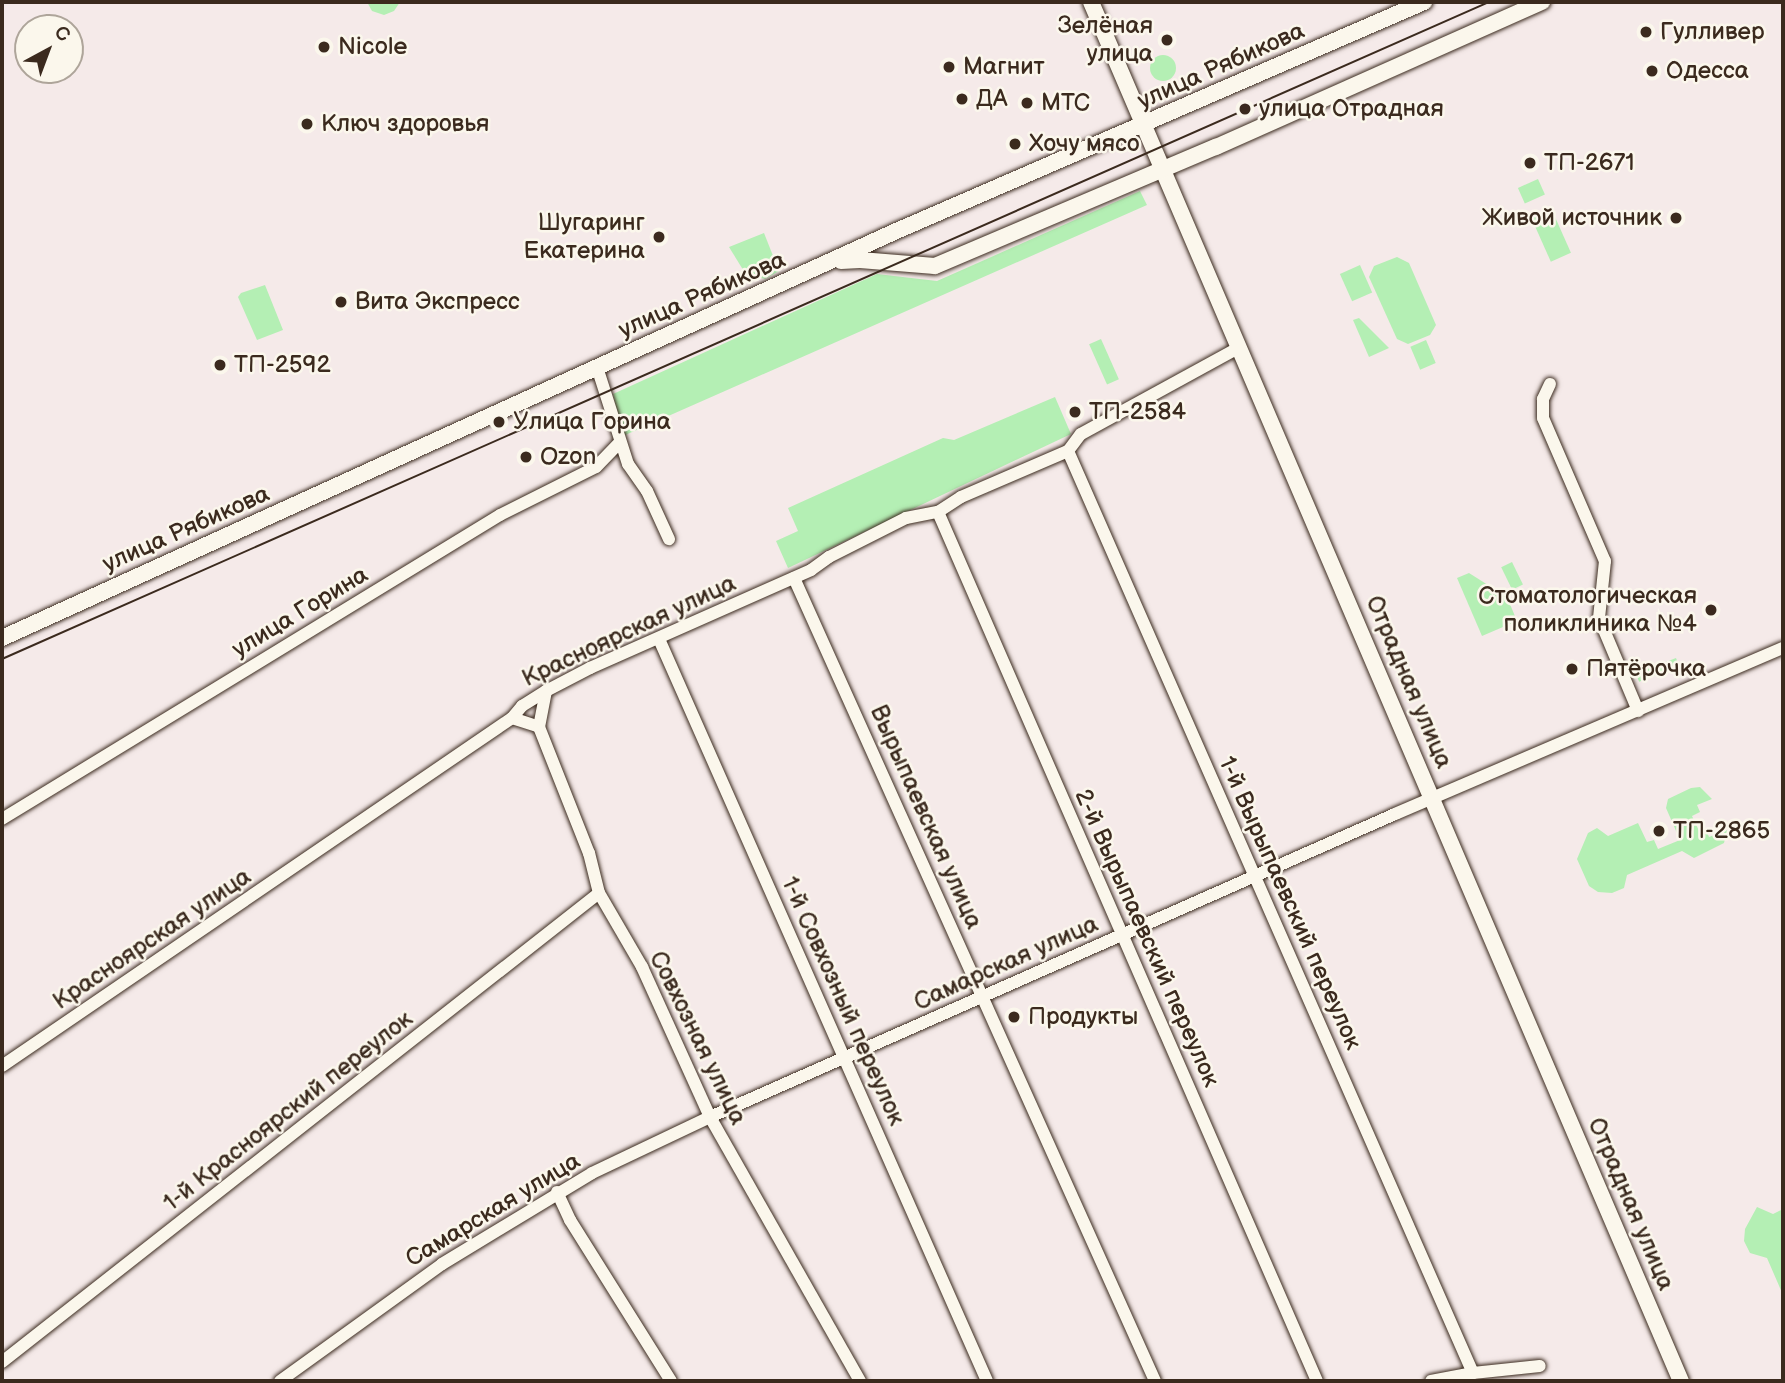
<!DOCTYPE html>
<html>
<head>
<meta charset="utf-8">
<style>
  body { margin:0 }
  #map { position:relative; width:1785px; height:1383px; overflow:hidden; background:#f5eae9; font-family:"Balsamiq Sans",sans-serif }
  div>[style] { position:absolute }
  .green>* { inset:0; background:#b4efb4; transform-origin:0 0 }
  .round { border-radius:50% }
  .roads { filter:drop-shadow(0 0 2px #3b2a1e) drop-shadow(0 0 2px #3b2a1e) }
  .street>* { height:12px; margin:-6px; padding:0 6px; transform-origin:6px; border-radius:6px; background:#fbf7ec }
  .secondary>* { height:16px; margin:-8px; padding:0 8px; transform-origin:8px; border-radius:8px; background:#fbf7ec }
  .tram>* { height:2px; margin:-1px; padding:0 1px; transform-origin:1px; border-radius:1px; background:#3b2a1e }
  .dots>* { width:19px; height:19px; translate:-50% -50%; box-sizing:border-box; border:4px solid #fbf7ec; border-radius:50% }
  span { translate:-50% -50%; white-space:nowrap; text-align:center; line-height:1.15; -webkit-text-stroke:5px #fbf7ec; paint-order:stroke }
  .poi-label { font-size:24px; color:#3b2a1e }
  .right { translate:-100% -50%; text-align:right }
  .left { translate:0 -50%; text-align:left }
  .street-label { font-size:24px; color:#3b2a1e }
  .frame { position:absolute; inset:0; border:4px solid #3b2a1e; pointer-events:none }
  .north { position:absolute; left:14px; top:14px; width:70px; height:70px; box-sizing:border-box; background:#fbf7ec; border:2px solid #aea59a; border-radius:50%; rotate:41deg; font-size:19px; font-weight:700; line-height:28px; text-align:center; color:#3b2a1e }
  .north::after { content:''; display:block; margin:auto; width:24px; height:32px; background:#3b2a1e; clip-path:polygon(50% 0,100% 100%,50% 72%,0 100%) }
</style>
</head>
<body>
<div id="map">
  <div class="green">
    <i style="clip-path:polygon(367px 2px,400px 2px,394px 11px,384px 15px,372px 11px)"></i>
    <i class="round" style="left:1150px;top:55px;width:26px;height:26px"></i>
    <i style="left:1538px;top:179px;width:17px;height:22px;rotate:66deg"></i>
    <i style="clip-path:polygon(1140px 191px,1147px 205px,623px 436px,613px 394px,877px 274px,937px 281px)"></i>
    <i style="left:1551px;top:208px;width:49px;height:22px;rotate:66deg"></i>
    <i style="clip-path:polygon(764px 233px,779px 271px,765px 279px,745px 273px,729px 247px)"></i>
    <i style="clip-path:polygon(1397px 257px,1409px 263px,1436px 325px,1430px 335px,1408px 344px,1397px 339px,1369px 277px,1374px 266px)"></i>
    <i style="left:1360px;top:265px;width:30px;height:22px;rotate:66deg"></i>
    <i style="clip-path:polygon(265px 285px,283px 330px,257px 340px,238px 297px,241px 293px)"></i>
    <i style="clip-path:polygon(1359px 318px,1389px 348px,1369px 357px,1353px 320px)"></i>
    <i style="left:1101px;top:339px;width:44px;height:13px;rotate:66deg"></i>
    <i style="left:1426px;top:340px;width:25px;height:17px;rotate:67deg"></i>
    <i style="clip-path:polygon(1055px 397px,1071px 434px,788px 568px,776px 541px,798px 531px,788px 508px,943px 438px,954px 440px)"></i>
    <i style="left:1512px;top:562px;width:25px;height:12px;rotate:64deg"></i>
    <i style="clip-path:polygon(1469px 573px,1507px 597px,1517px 621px,1482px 636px,1457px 578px)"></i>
    <i style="left:1676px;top:658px;width:9px;height:43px;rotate:69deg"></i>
    <i style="clip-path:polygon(1700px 787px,1712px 799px,1697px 805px,1700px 812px,1692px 816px,1700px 833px,1706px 830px,1709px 837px,1727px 830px,1724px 843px,1694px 858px,1682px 851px,1627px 875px,1624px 888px,1612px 893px,1598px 892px,1589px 886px,1577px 859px,1588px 833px,1597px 828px,1608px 836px,1638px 823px,1647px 842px,1654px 840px,1658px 849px,1680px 840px,1666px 808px,1668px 799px,1691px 788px)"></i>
    <i style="clip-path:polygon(1757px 1207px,1773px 1214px,1783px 1209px,1783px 1295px,1767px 1258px,1750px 1253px,1744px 1241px,1745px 1229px)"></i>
  </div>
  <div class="roads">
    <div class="street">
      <i style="left:597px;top:367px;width:102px;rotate:72.3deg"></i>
      <i style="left:628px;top:464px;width:33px;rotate:55deg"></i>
      <i style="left:647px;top:491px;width:53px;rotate:65.4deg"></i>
      <i style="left:1550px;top:384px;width:17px;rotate:115deg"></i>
      <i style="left:1543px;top:399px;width:19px;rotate:90deg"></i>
      <i style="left:1543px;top:418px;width:156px;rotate:66.6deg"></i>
      <i style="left:1605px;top:561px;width:57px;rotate:96deg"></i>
      <i style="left:1599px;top:618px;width:101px;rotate:67.2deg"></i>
      <i style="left:1068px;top:451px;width:1007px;rotate:66.29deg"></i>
      <i style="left:938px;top:512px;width:948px;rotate:66.44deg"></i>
      <i style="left:794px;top:578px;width:880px;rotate:65.79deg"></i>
      <i style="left:659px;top:639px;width:811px;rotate:66.15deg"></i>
      <i style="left:512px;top:718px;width:28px;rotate:18deg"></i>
      <i style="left:539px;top:727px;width:136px;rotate:68.4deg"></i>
      <i style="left:589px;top:853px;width:41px;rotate:76deg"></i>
      <i style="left:599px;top:893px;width:86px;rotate:59.8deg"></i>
      <i style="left:642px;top:967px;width:165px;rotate:65.6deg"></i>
      <i style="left:710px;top:1117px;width:304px;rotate:60.4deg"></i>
      <i style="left:539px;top:727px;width:37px;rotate:-79deg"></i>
      <i style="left:2px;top:819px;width:583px;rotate:-31.4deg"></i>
      <i style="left:500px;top:515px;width:107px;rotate:-26.6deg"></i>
      <i style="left:596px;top:467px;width:33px;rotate:-46deg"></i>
      <i style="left:2px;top:1066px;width:617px;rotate:-34.31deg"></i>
      <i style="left:512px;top:718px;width:16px;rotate:-50deg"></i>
      <i style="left:522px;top:706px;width:28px;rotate:-32deg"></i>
      <i style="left:546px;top:691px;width:50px;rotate:-27.6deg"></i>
      <i style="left:590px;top:668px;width:242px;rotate:-23.9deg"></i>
      <i style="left:811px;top:570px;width:22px;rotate:-36deg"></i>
      <i style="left:829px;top:557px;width:86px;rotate:-26.9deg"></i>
      <i style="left:906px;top:518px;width:33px;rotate:-11deg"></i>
      <i style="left:938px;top:512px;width:27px;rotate:-33deg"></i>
      <i style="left:961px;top:497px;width:116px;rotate:-23.3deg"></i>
      <i style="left:1068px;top:451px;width:21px;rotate:-53deg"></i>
      <i style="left:1081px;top:434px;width:181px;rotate:-28.7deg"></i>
      <i style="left:557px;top:1192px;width:31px;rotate:65deg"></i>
      <i style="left:570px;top:1220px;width:190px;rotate:57.9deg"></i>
      <i style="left:2px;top:1362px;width:759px;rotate:-38.15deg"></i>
      <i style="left:280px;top:1381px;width:200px;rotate:-35.8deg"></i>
      <i style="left:442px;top:1264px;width:175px;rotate:-31.2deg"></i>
      <i style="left:592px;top:1173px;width:131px;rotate:-25.4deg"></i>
      <i style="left:710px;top:1117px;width:749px;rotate:-23.86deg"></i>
      <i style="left:1395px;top:814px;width:422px;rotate:-23.2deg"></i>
      <i style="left:1431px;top:1381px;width:43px;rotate:-10.8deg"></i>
      <i style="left:1473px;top:1373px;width:67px;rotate:-6deg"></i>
    </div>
    <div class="secondary">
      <i style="left:1091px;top:2px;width:1500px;rotate:66.84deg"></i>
      <i style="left:841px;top:261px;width:19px;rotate:-3deg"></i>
      <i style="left:860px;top:260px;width:75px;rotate:4.6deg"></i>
      <i style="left:935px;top:266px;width:305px;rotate:-23deg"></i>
      <i style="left:1216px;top:147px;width:357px;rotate:-24deg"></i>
      <i style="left:2px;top:638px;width:980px;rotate:-24.47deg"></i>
      <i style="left:894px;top:232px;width:578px;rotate:-23.46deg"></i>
    </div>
  </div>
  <div class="tram">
    <i style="left:2px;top:659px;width:1626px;rotate:-23.84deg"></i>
  </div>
  <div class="dots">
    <i style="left:1646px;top:32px;background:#3b2a1e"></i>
    <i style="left:1167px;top:40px;background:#3b2a1e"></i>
    <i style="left:324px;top:47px;background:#3b2a1e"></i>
    <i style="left:949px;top:67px;background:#3b2a1e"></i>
    <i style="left:1652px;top:71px;background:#3b2a1e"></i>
    <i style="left:962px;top:99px;background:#3b2a1e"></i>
    <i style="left:1027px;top:103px;background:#3b2a1e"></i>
    <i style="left:1245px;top:109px;background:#3b2a1e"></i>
    <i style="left:307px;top:124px;background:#3b2a1e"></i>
    <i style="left:1015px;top:144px;background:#3b2a1e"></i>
    <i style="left:1530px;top:163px;background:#3b2a1e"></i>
    <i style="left:1676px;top:218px;background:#3b2a1e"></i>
    <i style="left:659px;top:237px;background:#3b2a1e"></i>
    <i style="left:341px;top:302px;background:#3b2a1e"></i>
    <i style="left:220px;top:365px;background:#3b2a1e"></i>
    <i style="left:1075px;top:412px;background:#3b2a1e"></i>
    <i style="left:499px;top:422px;background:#3b2a1e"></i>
    <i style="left:526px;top:457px;background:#3b2a1e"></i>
    <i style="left:1711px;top:610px;background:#3b2a1e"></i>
    <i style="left:1572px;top:669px;background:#3b2a1e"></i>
    <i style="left:1659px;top:831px;background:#3b2a1e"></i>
    <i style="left:1014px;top:1017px;background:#3b2a1e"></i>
  </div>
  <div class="poi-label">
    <span class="right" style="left:1153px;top:40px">Зелёная<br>улица</span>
    <span class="left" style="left:1660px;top:32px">Гулливер</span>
    <span class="left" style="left:338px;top:47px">Nicole</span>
    <span class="left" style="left:963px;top:67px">Магнит</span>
    <span class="left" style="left:1666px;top:71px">Одесса</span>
    <span class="left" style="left:976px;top:99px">ДА</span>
    <span class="left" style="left:1041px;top:103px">МТС</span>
    <span class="left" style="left:1259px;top:109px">улица Отрадная</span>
    <span class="left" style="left:321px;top:124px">Ключ здоровья</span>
    <span class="left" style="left:1029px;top:144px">Хочу мясо</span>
    <span class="left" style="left:1544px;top:163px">ТП-2671</span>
    <span class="right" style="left:1662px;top:218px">Живой источник</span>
    <span class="right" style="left:645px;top:237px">Шугаринг<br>Екатерина</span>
    <span class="left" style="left:355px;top:302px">Вита Экспресс</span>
    <span class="left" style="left:234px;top:365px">ТП-2592</span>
    <span class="left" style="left:1089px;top:412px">ТП-2584</span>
    <span class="left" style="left:513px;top:422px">Улица Горина</span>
    <span class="left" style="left:540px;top:457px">Ozon</span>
    <span class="right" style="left:1697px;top:610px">Стоматологическая<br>поликлиника №4</span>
    <span class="left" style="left:1586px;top:669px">Пятёрочка</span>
    <span class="left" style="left:1673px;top:831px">ТП-2865</span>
    <span class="left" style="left:1028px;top:1017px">Продукты</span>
  </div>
  <div class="street-label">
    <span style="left:1221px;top:66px;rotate:-24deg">улица Рябикова</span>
    <span style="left:702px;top:295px;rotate:-24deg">улица Рябикова</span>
    <span style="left:186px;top:529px;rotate:-24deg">улица Рябикова</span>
    <span style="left:300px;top:612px;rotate:-31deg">улица Горина</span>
    <span style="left:629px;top:631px;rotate:-25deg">Красноярская улица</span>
    <span style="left:1409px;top:682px;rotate:67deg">Отрадная улица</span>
    <span style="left:926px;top:817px;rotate:66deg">Вырыпаевская улица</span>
    <span style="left:1290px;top:903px;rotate:66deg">1-й Вырыпаевский переулок</span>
    <span style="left:1147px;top:938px;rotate:66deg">2-й Вырыпаевский переулок</span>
    <span style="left:152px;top:939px;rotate:-34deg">Красноярская улица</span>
    <span style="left:1006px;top:963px;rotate:-24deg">Самарская улица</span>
    <span style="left:843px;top:1001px;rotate:66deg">1-й Совхозный переулок</span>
    <span style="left:698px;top:1038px;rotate:64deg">Совхозная улица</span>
    <span style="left:288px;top:1111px;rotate:-38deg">1-й Красноярский переулок</span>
    <span style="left:1631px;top:1204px;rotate:67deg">Отрадная улица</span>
    <span style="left:493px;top:1210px;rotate:-31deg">Самарская улица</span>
  </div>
  <div class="frame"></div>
  <div class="north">С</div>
</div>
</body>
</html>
